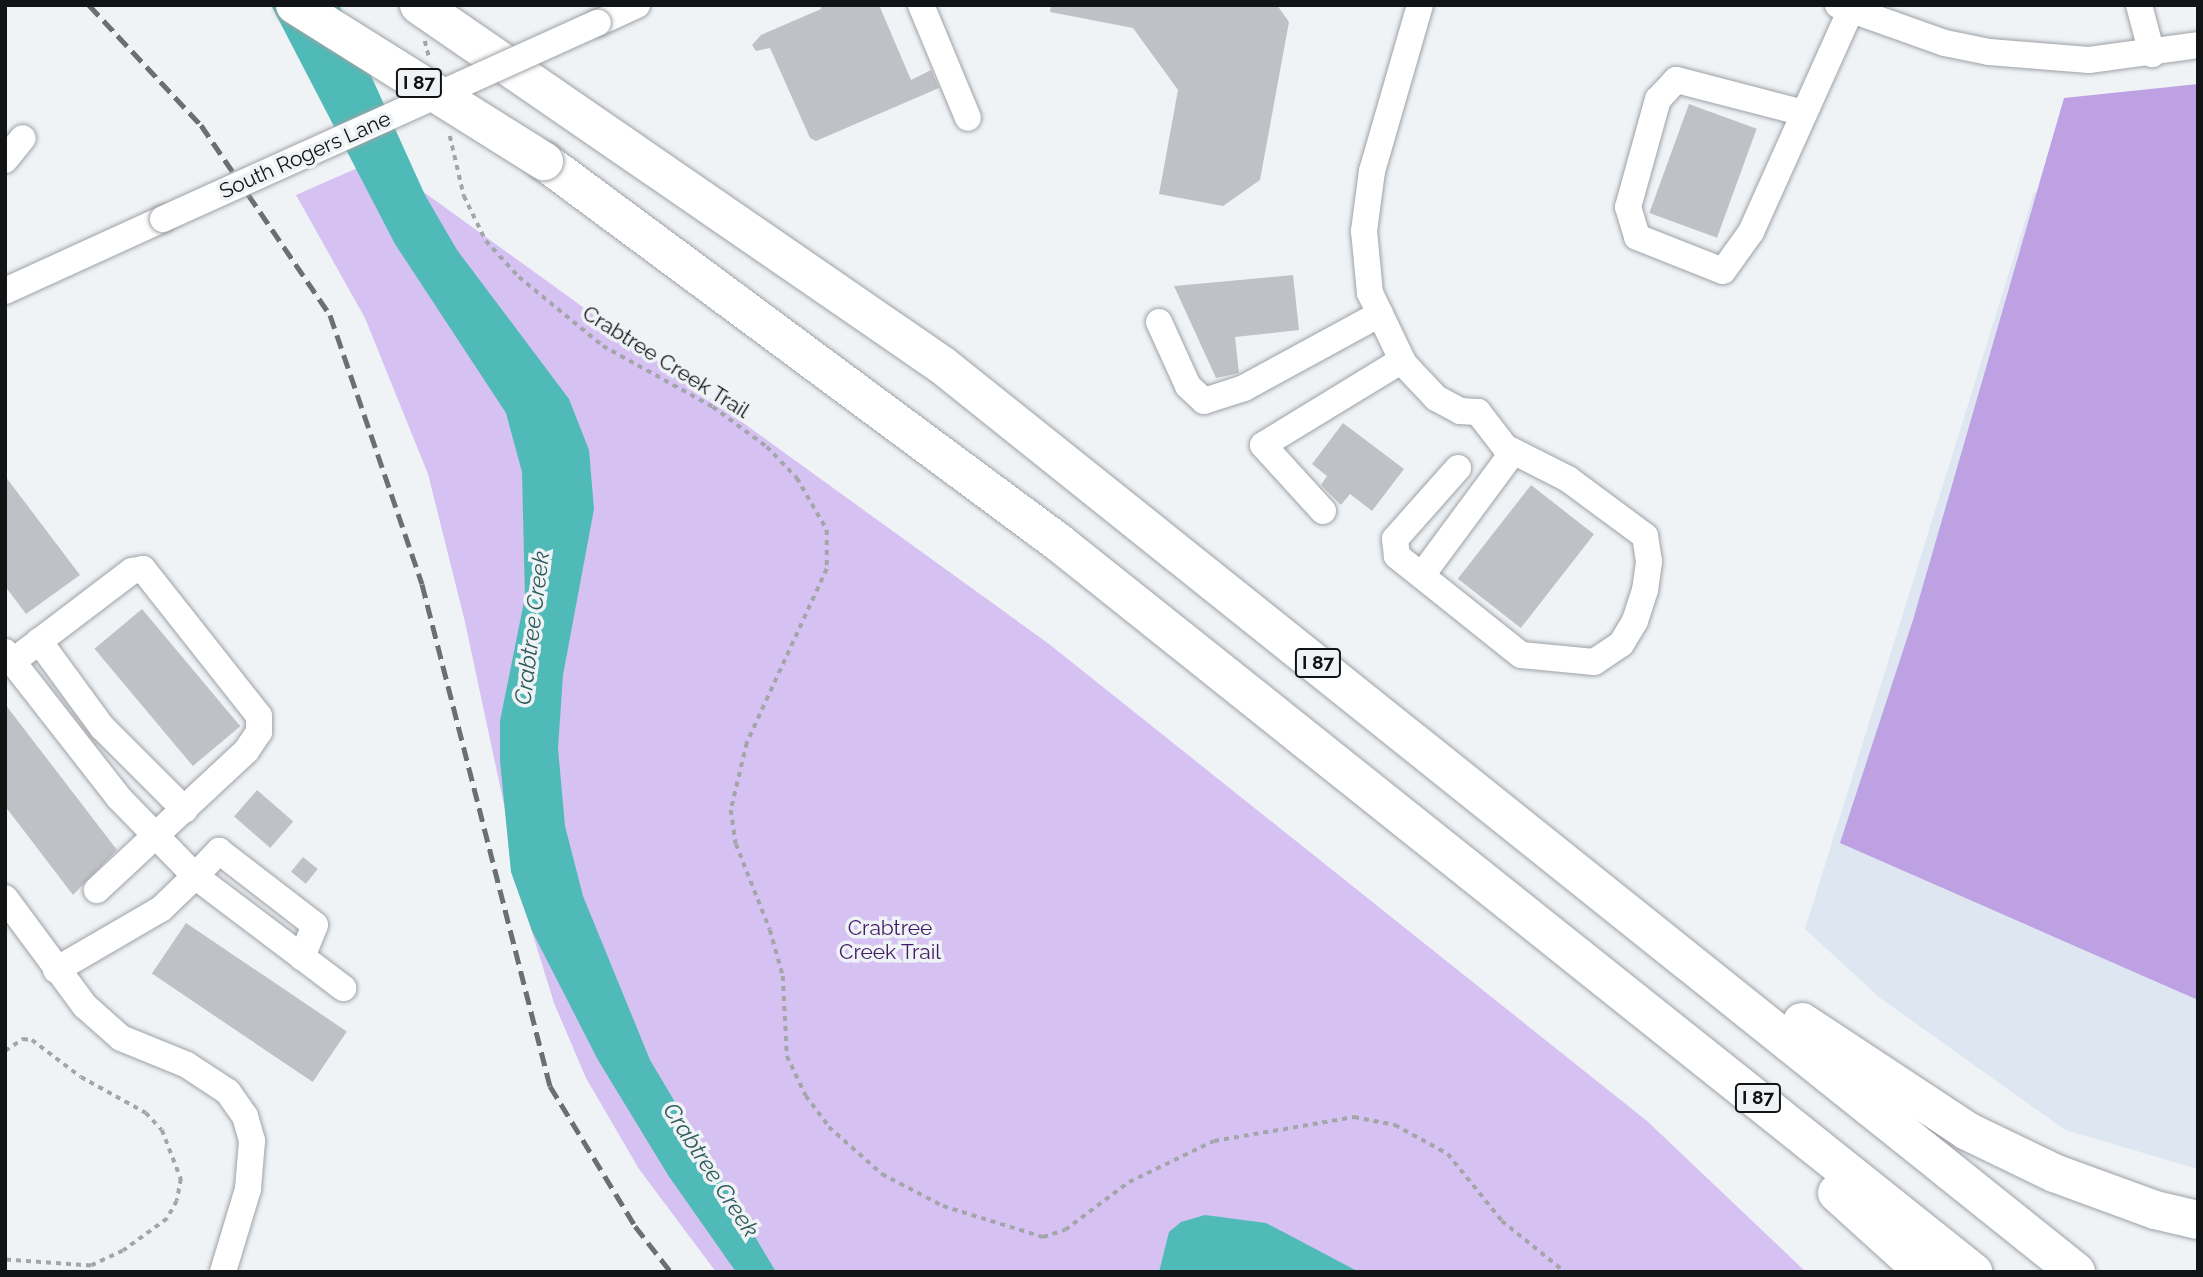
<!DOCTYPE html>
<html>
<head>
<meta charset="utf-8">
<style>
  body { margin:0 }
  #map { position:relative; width:2203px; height:1277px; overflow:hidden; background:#eff3f6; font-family:Raleway,sans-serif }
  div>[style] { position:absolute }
  .built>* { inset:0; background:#dee7f1 }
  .green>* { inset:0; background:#d5c1f2 }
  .forest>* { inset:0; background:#bda1e3 }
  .water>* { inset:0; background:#4fbab7 }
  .building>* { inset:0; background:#c0c1c6; transform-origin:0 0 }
  .path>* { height:3.5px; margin-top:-1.75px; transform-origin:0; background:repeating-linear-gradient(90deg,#a3a6a9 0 5px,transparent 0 10px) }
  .roads { filter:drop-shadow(0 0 2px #9ea1a5) drop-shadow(0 0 2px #9ea1a5) }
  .minor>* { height:26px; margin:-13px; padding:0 13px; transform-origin:13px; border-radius:13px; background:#fff }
  .highway>* { height:38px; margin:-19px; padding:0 19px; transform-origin:19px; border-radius:19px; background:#fff }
  .rail>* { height:5px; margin-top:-2.5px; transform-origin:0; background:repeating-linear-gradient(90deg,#6c6f70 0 14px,transparent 0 21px) }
  .bridges { filter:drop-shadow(0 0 2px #9ea1a5) drop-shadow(0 0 2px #9ea1a5) }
  .minor-bridge>* { height:26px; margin:-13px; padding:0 13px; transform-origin:13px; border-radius:13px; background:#fff }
  .highway-bridge>* { height:38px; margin:-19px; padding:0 19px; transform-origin:19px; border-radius:19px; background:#fff }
  span { translate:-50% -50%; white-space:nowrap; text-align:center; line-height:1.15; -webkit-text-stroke:7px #eff3f6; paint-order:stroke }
  .shield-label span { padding:2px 5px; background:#eff3f6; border:2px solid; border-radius:5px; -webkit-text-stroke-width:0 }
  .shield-label { font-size:19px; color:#121314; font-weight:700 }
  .street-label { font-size:21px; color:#121314 }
  .park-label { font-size:21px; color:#431c68 }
  .water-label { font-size:23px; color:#2b5a58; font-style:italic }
  .frame { position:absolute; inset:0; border:7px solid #121314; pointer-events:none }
</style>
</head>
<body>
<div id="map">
  <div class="built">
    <i style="clip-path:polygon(2034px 192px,2198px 252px,2198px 1169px,2065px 1130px,1880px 998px,1805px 929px)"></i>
  </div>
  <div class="green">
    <i style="clip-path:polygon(378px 159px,1049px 644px,1647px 1121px,1806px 1272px,716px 1272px,639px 1169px,586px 1078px,554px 1003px,529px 922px,465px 622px,428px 474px,365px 318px,296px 195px)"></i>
  </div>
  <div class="forest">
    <i style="clip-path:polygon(2198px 84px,2198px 1000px,1840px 843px,1913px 620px,2064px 98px)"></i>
  </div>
  <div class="water">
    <i style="clip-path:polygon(271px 5px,339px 5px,425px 195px,457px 250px,569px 399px,589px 450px,594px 509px,563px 675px,558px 748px,565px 826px,583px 896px,650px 1060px,776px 1272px,736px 1272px,668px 1175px,598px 1060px,532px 931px,511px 872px,500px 761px,500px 721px,525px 597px,522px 472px,506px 413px,395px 244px)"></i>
    <i style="clip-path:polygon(1205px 1215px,1266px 1223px,1359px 1272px,1159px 1272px,1169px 1232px,1181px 1222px)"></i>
  </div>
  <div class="building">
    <i style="clip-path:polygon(820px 5px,879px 5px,911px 80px,931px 70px,939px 88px,816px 141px,810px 138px,770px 48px,756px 51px,752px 45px,761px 35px,821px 9px)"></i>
    <i style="clip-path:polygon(1051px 5px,1277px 5px,1289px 22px,1260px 180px,1223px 206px,1159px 194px,1178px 90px,1133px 28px,1050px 12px)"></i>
    <i style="left:1689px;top:104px;width:72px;height:116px;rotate:20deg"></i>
    <i style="clip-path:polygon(1293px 275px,1299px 330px,1235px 337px,1239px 373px,1216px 378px,1174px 286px)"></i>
    <i style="clip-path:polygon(1343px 423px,1404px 469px,1372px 511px,1350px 494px,1341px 505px,1321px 485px,1327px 476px,1312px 464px)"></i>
    <i style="clip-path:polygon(5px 476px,80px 575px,26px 614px,5px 586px)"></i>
    <i style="left:1531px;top:485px;width:80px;height:119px;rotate:38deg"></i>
    <i style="left:142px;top:609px;width:153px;height:62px;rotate:50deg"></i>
    <i style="clip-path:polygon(5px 704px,117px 850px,73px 895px,5px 806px)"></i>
    <i style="left:257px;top:790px;width:48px;height:35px;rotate:41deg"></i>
    <i style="left:303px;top:857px;width:19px;height:19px;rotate:39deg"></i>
    <i style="left:186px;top:923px;width:194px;height:61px;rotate:34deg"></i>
  </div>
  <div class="path">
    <i style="left:425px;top:41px;width:16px;rotate:76deg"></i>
    <i style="left:450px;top:136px;width:62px;rotate:76.9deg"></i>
    <i style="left:464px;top:196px;width:50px;rotate:63.9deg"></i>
    <i style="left:486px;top:241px;width:49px;rotate:47.5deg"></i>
    <i style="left:519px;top:277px;width:109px;rotate:39.4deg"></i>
    <i style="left:603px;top:346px;width:126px;rotate:29deg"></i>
    <i style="left:713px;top:407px;width:67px;rotate:36.5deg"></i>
    <i style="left:767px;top:447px;width:43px;rotate:45.9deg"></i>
    <i style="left:797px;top:478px;width:60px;rotate:60deg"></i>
    <i style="left:827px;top:530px;width:39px;rotate:90deg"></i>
    <i style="left:827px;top:569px;width:192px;rotate:114.7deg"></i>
    <i style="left:747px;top:743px;width:69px;rotate:103.4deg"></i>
    <i style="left:731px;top:810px;width:34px;rotate:82deg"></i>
    <i style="left:736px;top:844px;width:92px;rotate:68.4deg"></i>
    <i style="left:770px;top:930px;width:48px;rotate:74.2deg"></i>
    <i style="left:783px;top:976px;width:80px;rotate:87.1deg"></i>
    <i style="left:787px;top:1056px;width:44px;rotate:64.6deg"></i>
    <i style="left:806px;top:1096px;width:39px;rotate:53deg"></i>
    <i style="left:829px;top:1127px;width:71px;rotate:41.6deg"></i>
    <i style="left:882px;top:1174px;width:69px;rotate:27.7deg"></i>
    <i style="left:943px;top:1206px;width:105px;rotate:17.2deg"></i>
    <i style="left:1043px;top:1237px;width:23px;rotate:-18deg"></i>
    <i style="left:1065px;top:1230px;width:80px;rotate:-36.9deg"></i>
    <i style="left:1129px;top:1182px;width:94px;rotate:-25.8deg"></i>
    <i style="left:1214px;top:1141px;width:142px;rotate:-9.7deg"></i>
    <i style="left:1354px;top:1117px;width:42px;rotate:11deg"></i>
    <i style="left:1395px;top:1125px;width:60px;rotate:28.7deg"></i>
    <i style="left:1448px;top:1154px;width:86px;rotate:51.1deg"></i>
    <i style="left:1502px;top:1221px;width:81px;rotate:39deg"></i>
    <i style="left:5px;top:1051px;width:22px;rotate:-34deg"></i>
    <i style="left:23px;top:1039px;width:9px;rotate:6deg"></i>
    <i style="left:32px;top:1040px;width:61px;rotate:37.1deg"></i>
    <i style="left:81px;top:1077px;width:74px;rotate:29deg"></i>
    <i style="left:146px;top:1113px;width:23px;rotate:47deg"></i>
    <i style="left:162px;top:1130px;width:53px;rotate:68.8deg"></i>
    <i style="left:181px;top:1179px;width:22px;rotate:100deg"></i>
    <i style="left:177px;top:1201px;width:21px;rotate:119deg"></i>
    <i style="left:167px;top:1219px;width:54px;rotate:144deg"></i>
    <i style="left:123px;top:1251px;width:35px;rotate:155deg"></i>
    <i style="left:91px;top:1266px;width:86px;rotate:-176deg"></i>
  </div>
  <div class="roads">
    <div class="minor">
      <i style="left:921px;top:5px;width:122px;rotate:67.4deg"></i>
      <i style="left:1420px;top:5px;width:173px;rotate:106.1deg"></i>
      <i style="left:1372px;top:171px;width:61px;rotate:97.6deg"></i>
      <i style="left:1364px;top:231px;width:62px;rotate:84.5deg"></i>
      <i style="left:1370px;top:293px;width:79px;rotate:64.4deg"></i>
      <i style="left:1404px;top:364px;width:47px;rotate:46.7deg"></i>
      <i style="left:1436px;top:398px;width:27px;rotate:28deg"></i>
      <i style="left:1460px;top:411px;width:18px;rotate:3deg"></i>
      <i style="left:1478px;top:412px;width:44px;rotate:52.4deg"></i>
      <i style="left:1505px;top:447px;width:71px;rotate:26.9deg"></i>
      <i style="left:1568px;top:479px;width:96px;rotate:36.5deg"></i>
      <i style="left:1645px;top:536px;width:26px;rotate:81deg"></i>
      <i style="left:1649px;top:562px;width:28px;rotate:98deg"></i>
      <i style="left:1645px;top:590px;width:33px;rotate:108deg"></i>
      <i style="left:1635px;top:621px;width:27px;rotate:121deg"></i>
      <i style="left:1621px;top:644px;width:32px;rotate:146deg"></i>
      <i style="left:1594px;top:662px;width:73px;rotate:-174.5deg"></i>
      <i style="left:1521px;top:655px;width:159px;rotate:-141.4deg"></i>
      <i style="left:1397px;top:556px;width:17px;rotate:-97deg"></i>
      <i style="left:1395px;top:539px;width:95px;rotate:-48.4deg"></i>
      <i style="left:1838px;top:5px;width:114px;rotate:19.6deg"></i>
      <i style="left:1945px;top:43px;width:45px;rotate:11.6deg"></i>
      <i style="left:1989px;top:52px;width:100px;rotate:4.6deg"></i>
      <i style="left:2089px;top:60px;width:110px;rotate:-7.8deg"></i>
      <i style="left:2139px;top:5px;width:51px;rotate:75.1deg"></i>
      <i style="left:598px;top:23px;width:43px;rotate:-24.8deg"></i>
      <i style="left:1804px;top:113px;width:132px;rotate:-165.5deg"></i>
      <i style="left:1676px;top:80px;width:26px;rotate:133deg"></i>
      <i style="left:1658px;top:99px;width:112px;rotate:105.5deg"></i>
      <i style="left:1628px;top:207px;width:31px;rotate:73deg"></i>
      <i style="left:1637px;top:237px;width:92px;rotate:21.6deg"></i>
      <i style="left:1723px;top:271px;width:48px;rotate:-54.3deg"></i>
      <i style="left:1751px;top:232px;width:243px;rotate:-65.8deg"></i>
      <i style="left:5px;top:160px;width:28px;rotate:-51deg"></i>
      <i style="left:5px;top:291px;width:174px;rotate:-24.5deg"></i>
      <i style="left:1159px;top:322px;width:70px;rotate:65.6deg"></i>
      <i style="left:1188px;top:386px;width:22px;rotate:43deg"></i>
      <i style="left:1204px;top:401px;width:42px;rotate:-18deg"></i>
      <i style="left:1244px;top:388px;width:155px;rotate:-28.6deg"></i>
      <i style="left:1323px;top:511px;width:89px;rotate:-132.3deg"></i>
      <i style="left:1263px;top:445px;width:163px;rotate:-31.4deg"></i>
      <i style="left:1422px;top:575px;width:153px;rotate:-53.5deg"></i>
      <i style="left:39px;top:641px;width:107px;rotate:53.8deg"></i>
      <i style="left:102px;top:727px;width:117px;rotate:45deg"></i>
      <i style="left:5px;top:652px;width:185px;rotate:52deg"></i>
      <i style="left:119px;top:798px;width:109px;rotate:45.7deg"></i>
      <i style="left:195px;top:876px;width:35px;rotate:-46deg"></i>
      <i style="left:219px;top:851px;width:121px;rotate:37.6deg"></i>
      <i style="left:315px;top:925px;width:35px;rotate:112deg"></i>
      <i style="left:12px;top:662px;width:151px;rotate:-37.2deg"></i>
      <i style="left:132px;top:571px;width:11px;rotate:-10deg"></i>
      <i style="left:143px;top:569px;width:187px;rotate:51.7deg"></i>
      <i style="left:259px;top:716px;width:16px;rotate:90deg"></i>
      <i style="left:259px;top:732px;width:23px;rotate:124deg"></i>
      <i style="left:246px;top:751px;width:204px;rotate:137deg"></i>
      <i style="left:5px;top:898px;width:134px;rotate:53.5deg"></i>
      <i style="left:85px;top:1006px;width:48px;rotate:41.6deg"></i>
      <i style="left:121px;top:1038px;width:71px;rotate:22.2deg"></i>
      <i style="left:187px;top:1065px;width:49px;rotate:33.4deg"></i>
      <i style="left:228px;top:1092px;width:29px;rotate:55deg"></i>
      <i style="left:245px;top:1116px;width:26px;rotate:74deg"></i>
      <i style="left:252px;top:1141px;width:48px;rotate:94.8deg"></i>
      <i style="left:248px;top:1189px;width:87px;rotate:106.8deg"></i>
      <i style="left:56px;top:970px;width:121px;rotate:-30.2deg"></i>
      <i style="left:161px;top:909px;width:47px;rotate:-44.1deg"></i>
      <i style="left:195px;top:876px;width:186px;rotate:37.1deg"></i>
    </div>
    <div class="highway">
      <i style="left:419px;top:5px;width:635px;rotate:34.54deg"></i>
      <i style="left:942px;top:365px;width:1452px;rotate:38.65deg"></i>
      <i style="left:544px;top:161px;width:640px;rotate:36.55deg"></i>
      <i style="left:1058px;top:542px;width:1171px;rotate:38.58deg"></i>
      <i style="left:1802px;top:1022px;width:198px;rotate:33.4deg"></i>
      <i style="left:1967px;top:1131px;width:97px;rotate:25.8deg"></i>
      <i style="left:2054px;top:1173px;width:108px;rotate:20.1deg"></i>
      <i style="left:2155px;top:1210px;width:44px;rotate:13.1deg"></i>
      <i style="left:1837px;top:1193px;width:118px;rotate:42.2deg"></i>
    </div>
  </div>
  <div class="rail">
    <i style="left:89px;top:5px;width:164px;rotate:47deg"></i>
    <i style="left:201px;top:125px;width:230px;rotate:55.8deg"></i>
    <i style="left:330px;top:315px;width:284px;rotate:71.1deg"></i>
    <i style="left:422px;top:584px;width:518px;rotate:75.7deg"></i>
    <i style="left:550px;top:1086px;width:164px;rotate:58.7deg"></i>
    <i style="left:635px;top:1226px;width:58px;rotate:52deg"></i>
  </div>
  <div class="bridges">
    <div class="minor-bridge">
      <i style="left:163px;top:219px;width:477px;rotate:-24.3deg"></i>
    </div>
    <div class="highway-bridge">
      <i style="left:295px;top:5px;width:294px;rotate:32.1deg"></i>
    </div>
  </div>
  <div class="shield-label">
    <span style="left:419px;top:83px">I 87</span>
    <span style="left:1318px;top:663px">I 87</span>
    <span style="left:1758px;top:1098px">I 87</span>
  </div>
  <div class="street-label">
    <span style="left:305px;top:155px;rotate:-24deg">South Rogers Lane</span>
    <span style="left:666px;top:362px;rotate:32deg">Crabtree Creek Trail</span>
  </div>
  <div class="park-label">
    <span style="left:890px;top:940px">Crabtree<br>Creek Trail</span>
  </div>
  <div class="water-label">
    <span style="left:532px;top:628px;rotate:-83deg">Crabtree Creek</span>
    <span style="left:711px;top:1170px;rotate:57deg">Crabtree Creek</span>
  </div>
  <div class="frame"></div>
</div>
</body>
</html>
